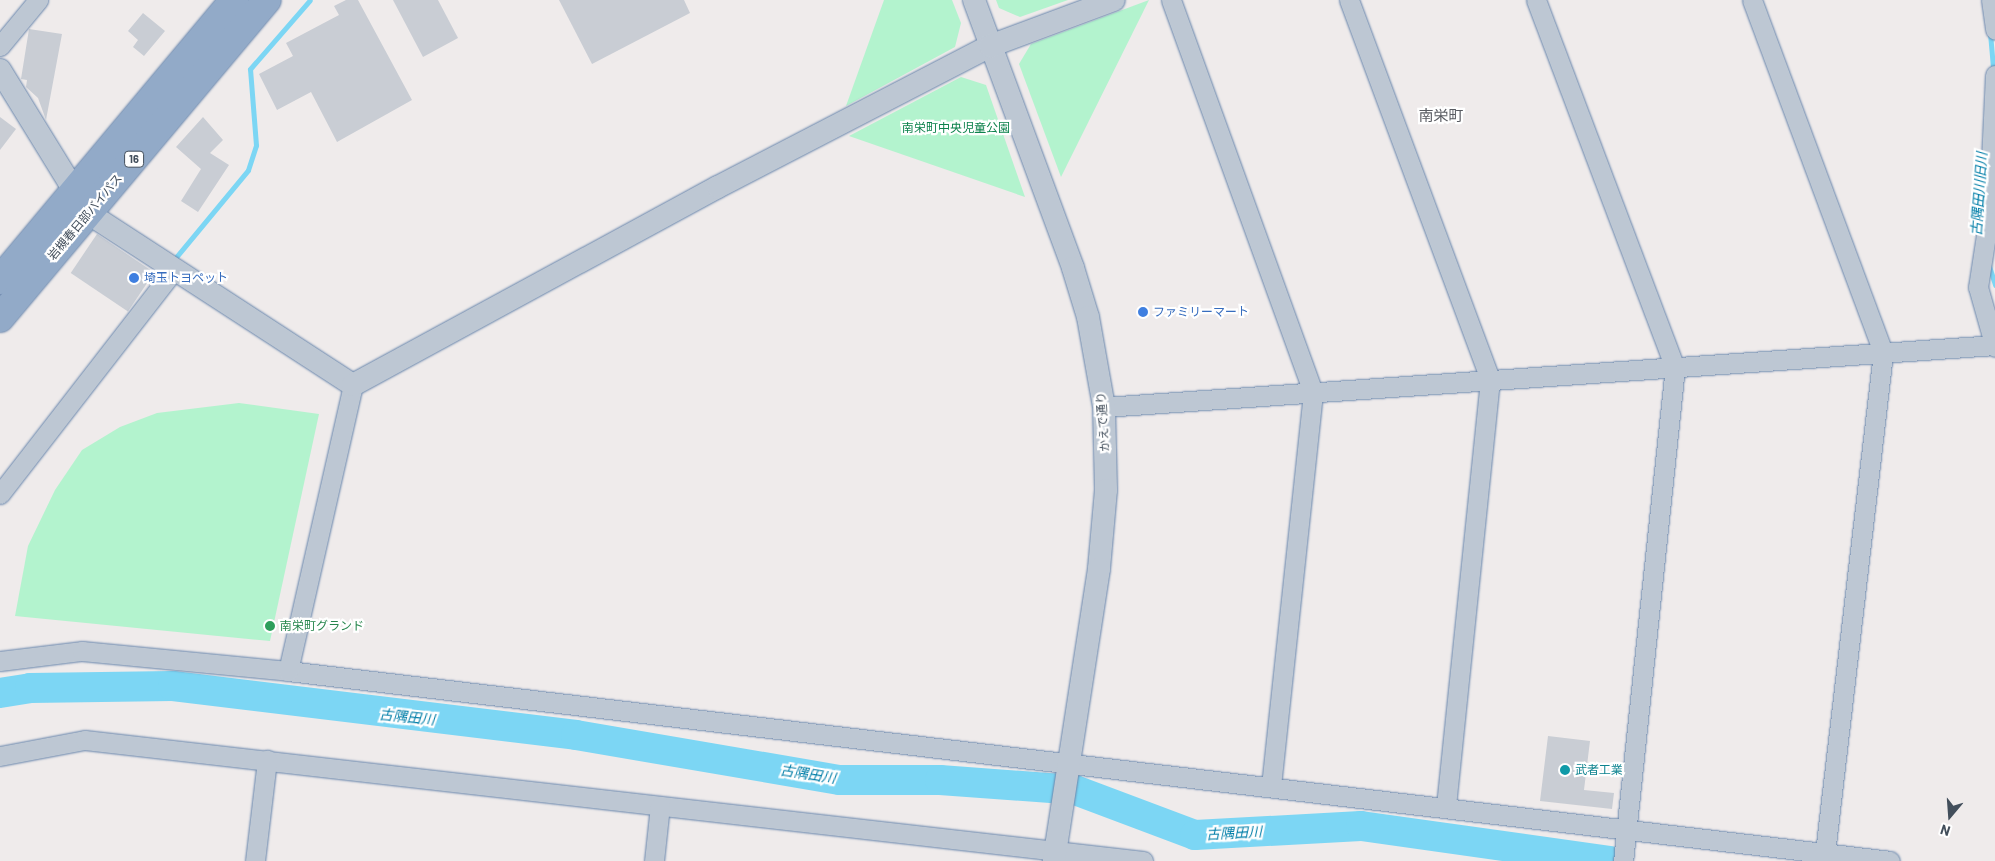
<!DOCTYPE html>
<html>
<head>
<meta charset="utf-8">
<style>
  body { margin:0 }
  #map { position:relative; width:1995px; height:861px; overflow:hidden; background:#efebeb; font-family:Barlow,"Noto Sans JP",sans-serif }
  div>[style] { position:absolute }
  .green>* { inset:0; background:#b3f3ce }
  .stream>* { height:5px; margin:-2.5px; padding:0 2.5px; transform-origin:2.5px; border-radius:2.5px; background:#7cd6f4 }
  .river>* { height:30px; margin:-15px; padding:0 15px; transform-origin:15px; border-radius:15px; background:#7cd6f4 }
  .building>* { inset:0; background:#c9cdd4; transform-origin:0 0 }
  .roads { filter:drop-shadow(0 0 1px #6986ac) drop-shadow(0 0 1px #6986ac) }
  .minor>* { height:19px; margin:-9.5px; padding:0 9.5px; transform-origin:9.5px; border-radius:9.5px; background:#bdc7d3 }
  .tertiary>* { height:22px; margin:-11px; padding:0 11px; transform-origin:11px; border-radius:11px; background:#bdc7d3 }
  .trunk>* { height:28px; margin:-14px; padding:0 14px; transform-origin:14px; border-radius:14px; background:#92aac8 }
  .dots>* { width:14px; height:14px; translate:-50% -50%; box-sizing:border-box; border:2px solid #fff; border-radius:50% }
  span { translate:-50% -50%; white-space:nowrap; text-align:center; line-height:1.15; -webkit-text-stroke:4.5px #fff; paint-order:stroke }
  .shield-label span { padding:1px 4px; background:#fff; border:1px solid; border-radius:4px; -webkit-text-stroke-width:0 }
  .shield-label { font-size:11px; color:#424e5b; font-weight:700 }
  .park-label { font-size:12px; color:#0d824c }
  .street-label { font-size:12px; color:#424e5b }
  .shop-label { font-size:12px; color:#366cbe }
  .left { translate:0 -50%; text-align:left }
  .leisure-label { font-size:12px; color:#27864d }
  .culture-label { font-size:12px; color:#0d838f }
  .water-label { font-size:14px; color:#017ea8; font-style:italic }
  .quarter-label { font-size:15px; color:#585b61 }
  .north { position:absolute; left:1925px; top:791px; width:50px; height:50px; -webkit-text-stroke:4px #fff; paint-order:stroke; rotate:198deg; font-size:14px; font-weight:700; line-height:20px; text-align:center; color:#424e5b }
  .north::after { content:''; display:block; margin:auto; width:18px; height:22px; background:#424e5b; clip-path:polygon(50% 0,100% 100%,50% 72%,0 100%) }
</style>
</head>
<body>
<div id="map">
  <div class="green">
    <i style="clip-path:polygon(884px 0,952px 0,961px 23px,955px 47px,846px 106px)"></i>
    <i style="clip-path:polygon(996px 0,1068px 0,1020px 17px,999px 8px)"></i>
    <i style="clip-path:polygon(1149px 0,1061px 177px,1019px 64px,1031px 44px)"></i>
    <i style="clip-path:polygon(961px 77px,986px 85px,1025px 197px,849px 136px)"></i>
    <i style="clip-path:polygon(239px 403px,319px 414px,270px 641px,15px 616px,28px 546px,55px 490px,82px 450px,120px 427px,157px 413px)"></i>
  </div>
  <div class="stream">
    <i style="left:1990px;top:33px;width:38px;rotate:85deg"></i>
    <i style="left:172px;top:262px;width:119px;rotate:-50.4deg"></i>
    <i style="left:248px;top:170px;width:26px;rotate:-72deg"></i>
    <i style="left:256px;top:145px;width:76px;rotate:-94.5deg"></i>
    <i style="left:250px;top:69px;width:91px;rotate:-49deg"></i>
    <i style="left:1989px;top:266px;width:20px;rotate:72deg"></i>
  </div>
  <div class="river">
    <i style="left:0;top:693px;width:30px;rotate:-9deg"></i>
    <i style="left:30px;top:688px;width:143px;rotate:-0.8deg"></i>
    <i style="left:173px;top:686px;width:406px;rotate:6.9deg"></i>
    <i style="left:576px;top:735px;width:267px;rotate:9.7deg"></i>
    <i style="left:839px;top:780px;width:101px"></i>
    <i style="left:940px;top:780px;width:135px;rotate:4.2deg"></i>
    <i style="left:1075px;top:790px;width:128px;rotate:20.6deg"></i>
    <i style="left:1195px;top:835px;width:166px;rotate:-3.1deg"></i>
    <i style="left:1361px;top:826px;width:252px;rotate:8deg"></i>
  </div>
  <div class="building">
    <i style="clip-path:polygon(346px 0,358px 0,412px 100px,337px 142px,311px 92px,277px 110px,259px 74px,293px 56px,286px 43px,339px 15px,334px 6px)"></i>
    <i style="clip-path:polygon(393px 0,438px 0,458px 38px,423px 57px)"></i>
    <i style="clip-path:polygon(559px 0,684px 0,690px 13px,592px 64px)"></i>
    <i style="clip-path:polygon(143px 13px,165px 31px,144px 56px,133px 47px,138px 40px,128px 31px)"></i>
    <i style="clip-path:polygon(29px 29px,62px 34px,46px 120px,38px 98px,26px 87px,27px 80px,21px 79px)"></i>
    <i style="clip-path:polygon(0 117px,16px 129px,0 150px)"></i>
    <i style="clip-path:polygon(203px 117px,223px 140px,210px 153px,229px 165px,198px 212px,181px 201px,201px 169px,176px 147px)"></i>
    <i style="left:97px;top:234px;width:69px;height:47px;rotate:34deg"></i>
    <i style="clip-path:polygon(1548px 736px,1590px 741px,1584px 790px,1614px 793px,1612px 809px,1540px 801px)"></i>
  </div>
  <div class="roads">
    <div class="minor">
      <i style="left:1171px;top:0;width:418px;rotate:70.1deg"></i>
      <i style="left:1313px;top:393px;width:394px;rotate:96.1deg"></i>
      <i style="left:1349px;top:0;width:405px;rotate:69.6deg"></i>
      <i style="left:1490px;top:380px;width:428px;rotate:95.9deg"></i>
      <i style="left:1536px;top:0;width:392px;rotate:69.3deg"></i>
      <i style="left:1675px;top:367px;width:497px;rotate:96deg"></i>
      <i style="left:1752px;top:0;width:377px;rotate:69.6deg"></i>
      <i style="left:1883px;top:353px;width:503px;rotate:96.62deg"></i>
      <i style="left:1991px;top:0;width:30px;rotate:82deg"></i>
      <i style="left:0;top:46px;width:60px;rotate:-50.4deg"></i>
      <i style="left:1995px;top:75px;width:147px;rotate:92.7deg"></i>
      <i style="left:1988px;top:222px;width:66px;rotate:98.7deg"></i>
      <i style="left:1978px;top:287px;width:62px;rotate:74.2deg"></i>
      <i style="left:1104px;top:407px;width:892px;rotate:-3.98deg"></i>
      <i style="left:0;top:494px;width:284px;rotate:-52.2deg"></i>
      <i style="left:0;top:661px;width:83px;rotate:-7deg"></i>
      <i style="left:82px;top:651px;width:207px;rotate:5.5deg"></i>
      <i style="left:288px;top:671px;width:1613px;rotate:6.76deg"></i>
      <i style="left:288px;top:671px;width:293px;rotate:-77.2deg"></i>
      <i style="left:0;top:756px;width:86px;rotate:-10.7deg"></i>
      <i style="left:85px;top:740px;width:1065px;rotate:6.52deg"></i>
      <i style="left:255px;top:861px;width:102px;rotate:-83.2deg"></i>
      <i style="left:654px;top:861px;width:55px;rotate:-83.8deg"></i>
    </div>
    <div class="tertiary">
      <i style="left:974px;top:0;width:286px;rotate:69.7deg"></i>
      <i style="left:1073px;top:268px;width:51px;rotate:73deg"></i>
      <i style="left:1088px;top:317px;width:91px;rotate:79.9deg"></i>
      <i style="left:1104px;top:407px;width:83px;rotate:88.6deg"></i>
      <i style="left:1106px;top:490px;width:79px;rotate:95.1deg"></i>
      <i style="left:1099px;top:569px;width:295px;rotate:98.8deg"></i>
      <i style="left:0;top:70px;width:168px;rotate:58.4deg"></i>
      <i style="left:88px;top:213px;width:316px;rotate:33deg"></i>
      <i style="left:353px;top:385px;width:415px;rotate:-28.5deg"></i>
      <i style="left:718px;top:187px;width:306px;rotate:-27.4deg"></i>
      <i style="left:990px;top:46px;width:132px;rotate:-20.4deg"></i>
    </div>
    <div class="trunk">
      <i style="left:0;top:280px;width:365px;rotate:-50.1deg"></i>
      <i style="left:0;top:318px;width:415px;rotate:-50deg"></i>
    </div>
  </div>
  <div class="dots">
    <i style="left:134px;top:278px;background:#3f7fe0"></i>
    <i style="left:1143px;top:312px;background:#3f7fe0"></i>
    <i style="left:270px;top:626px;background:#2e9e5b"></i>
    <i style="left:1565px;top:770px;background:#0f9aa8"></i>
  </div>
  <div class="shield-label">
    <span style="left:134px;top:159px">16</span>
  </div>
  <div class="park-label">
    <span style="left:956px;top:128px">南栄町中央児童公園</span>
  </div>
  <div class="street-label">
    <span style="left:85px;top:217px;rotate:-50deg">岩槻春日部バイパス</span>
    <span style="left:1103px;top:422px;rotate:-94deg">かえで通り</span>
  </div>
  <div class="shop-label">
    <span class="left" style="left:144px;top:278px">埼玉トヨペット</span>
    <span class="left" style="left:1153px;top:312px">ファミリーマート</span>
  </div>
  <div class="leisure-label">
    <span class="left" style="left:280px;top:626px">南栄町グランド</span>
  </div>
  <div class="culture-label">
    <span class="left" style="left:1575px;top:770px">武者工業</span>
  </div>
  <div class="water-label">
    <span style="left:1979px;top:194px;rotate:-86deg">古隅田川旧川</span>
    <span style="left:407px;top:717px;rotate:6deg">古隅田川</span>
    <span style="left:808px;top:774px;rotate:9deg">古隅田川</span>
    <span style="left:1234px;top:833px;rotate:-3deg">古隅田川</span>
  </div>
  <div class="quarter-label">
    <span style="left:1441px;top:116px">南栄町</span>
  </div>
  <div class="north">N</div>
</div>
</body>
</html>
